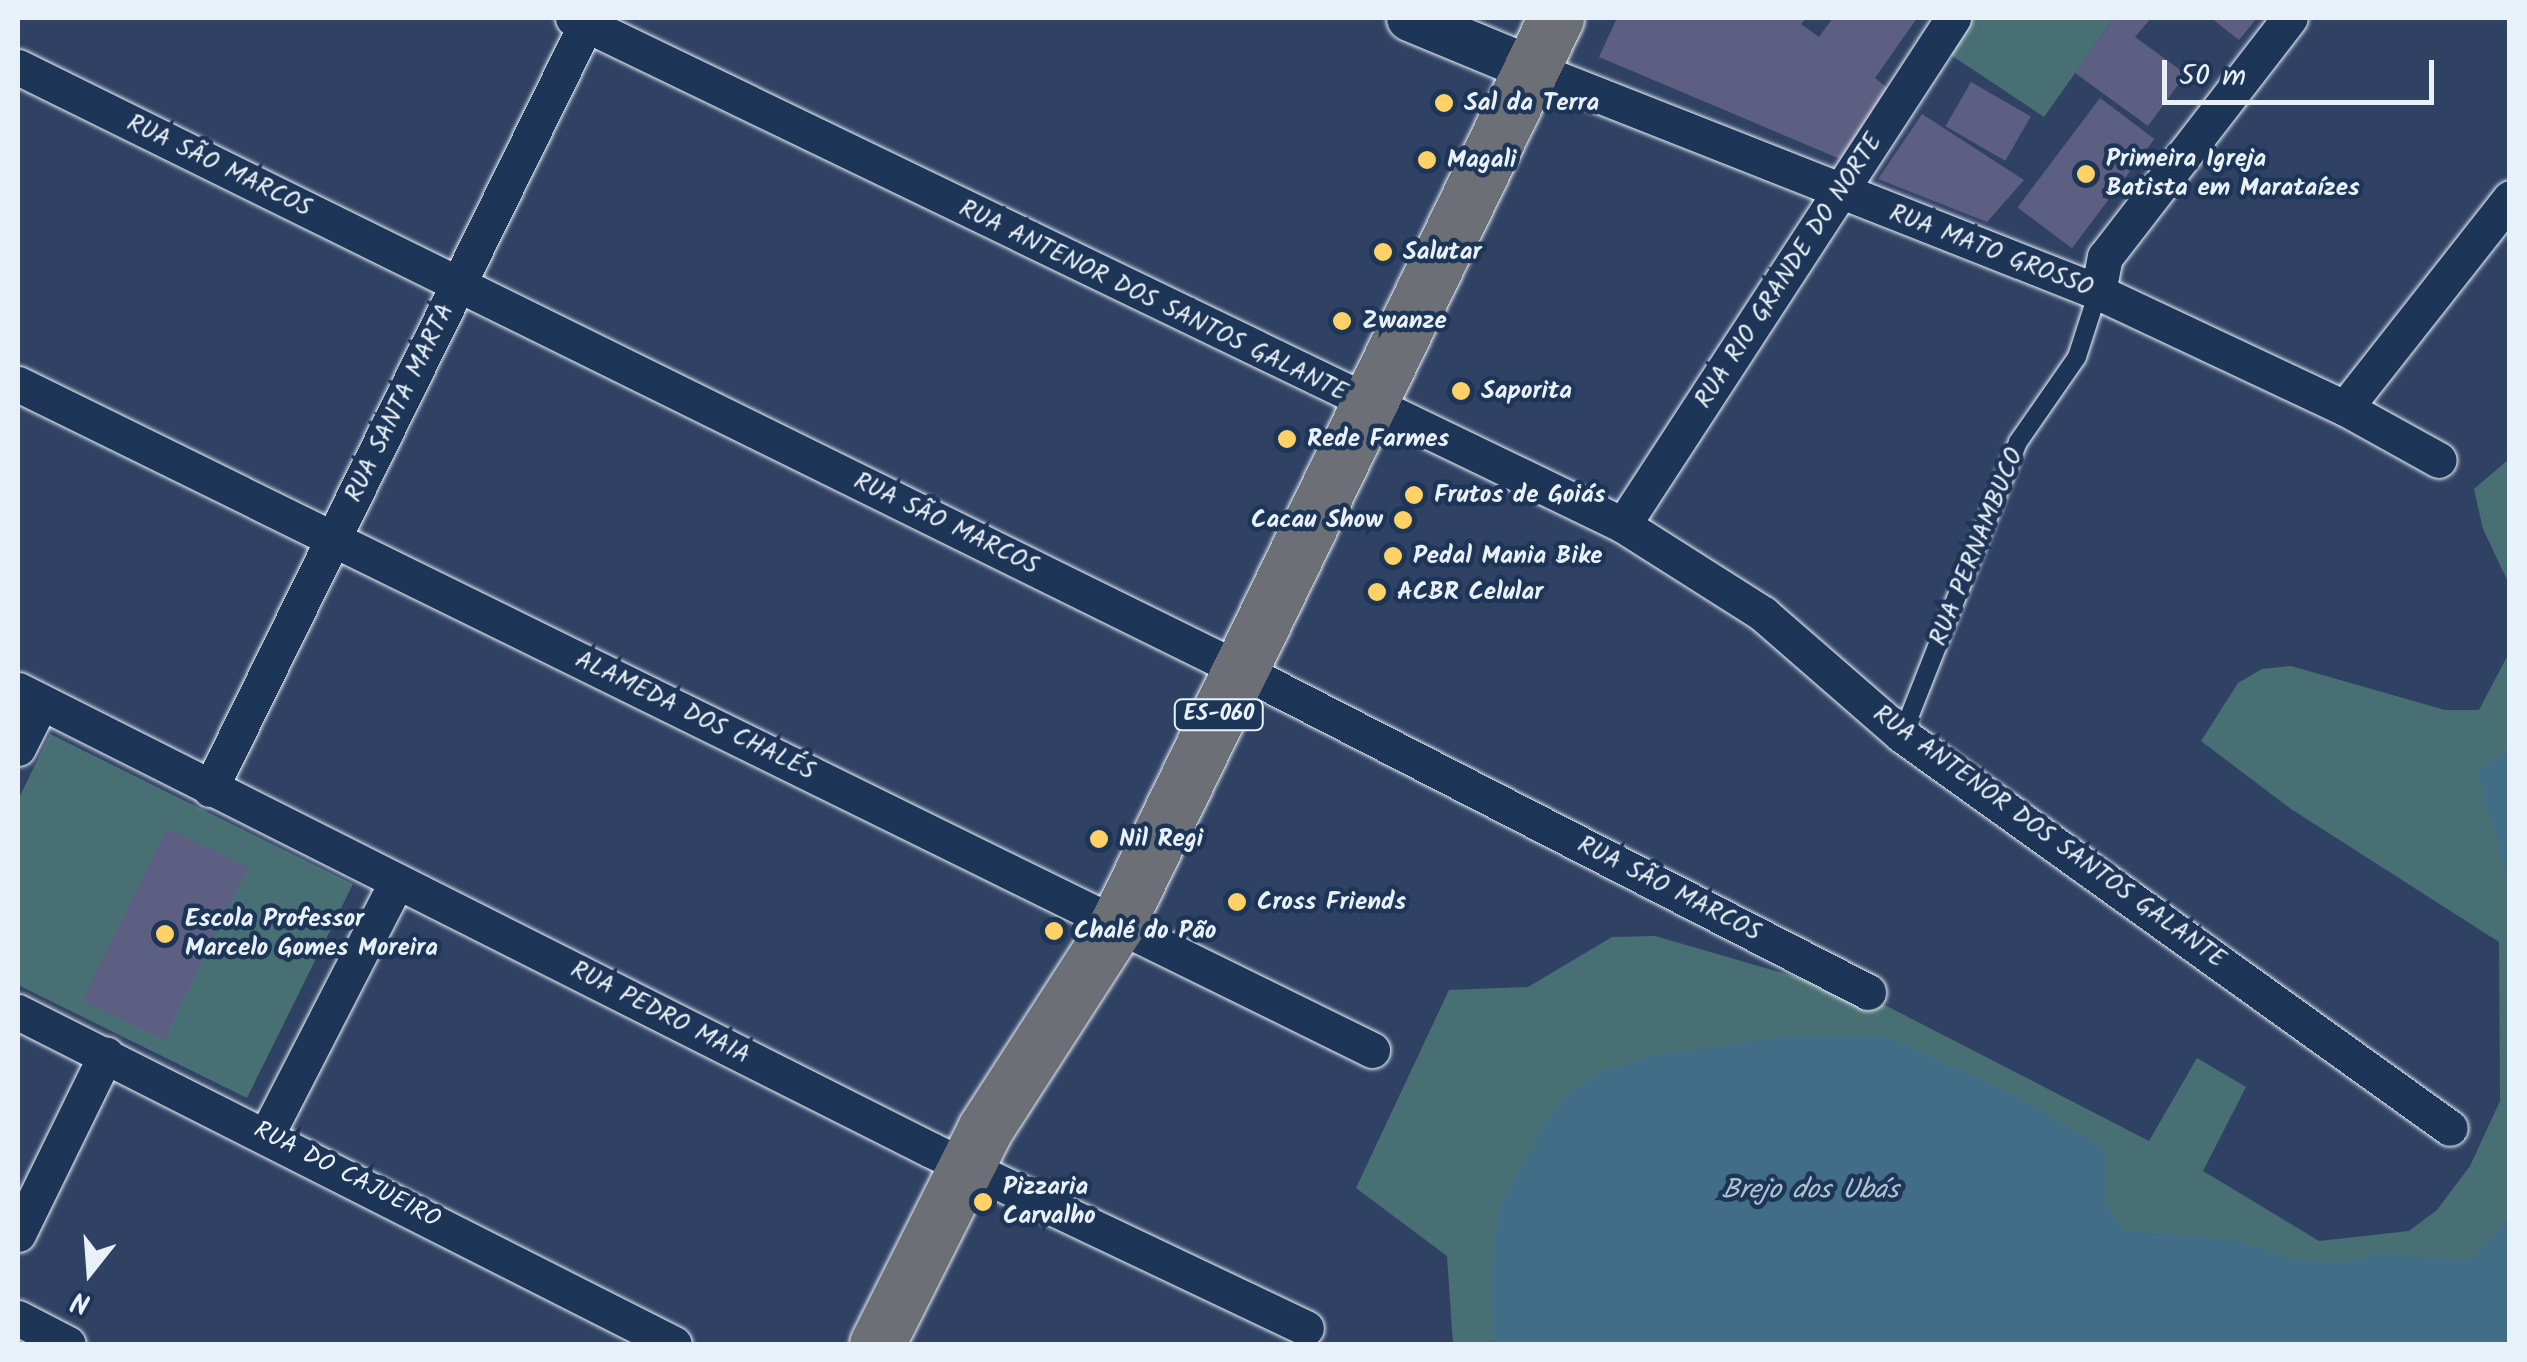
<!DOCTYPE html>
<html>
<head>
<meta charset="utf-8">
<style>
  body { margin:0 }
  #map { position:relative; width:2527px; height:1362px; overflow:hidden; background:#304264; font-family:Kalam,sans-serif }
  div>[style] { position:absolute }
  .green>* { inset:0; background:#487074 }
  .water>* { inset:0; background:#416d87 }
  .building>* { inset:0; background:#5d5f82; transform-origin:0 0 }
  .roads { filter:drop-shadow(0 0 2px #e8f1f8) drop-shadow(0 0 2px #e8f1f8) }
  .service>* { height:18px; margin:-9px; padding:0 9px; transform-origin:9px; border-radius:9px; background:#1d3557 }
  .minor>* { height:35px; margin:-17.5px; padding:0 17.5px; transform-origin:17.5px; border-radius:17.5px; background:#1d3557 }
  .tertiary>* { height:45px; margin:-22.5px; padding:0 22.5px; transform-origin:22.5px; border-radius:22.5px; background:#1d3557 }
  .primary>* { height:55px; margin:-27.5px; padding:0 27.5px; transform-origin:27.5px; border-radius:27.5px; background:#6c6f75 }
  .dots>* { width:28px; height:28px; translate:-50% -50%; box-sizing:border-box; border:5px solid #1d3557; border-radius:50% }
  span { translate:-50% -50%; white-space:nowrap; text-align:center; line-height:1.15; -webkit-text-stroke:9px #1d3557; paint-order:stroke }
  .shield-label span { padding:2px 8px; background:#1d3557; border:2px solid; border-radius:8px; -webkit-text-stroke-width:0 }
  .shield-label { font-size:22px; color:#e8f1f8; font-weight:700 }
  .poi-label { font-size:25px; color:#e8f1f8; font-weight:700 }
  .left { translate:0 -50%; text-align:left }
  .right { translate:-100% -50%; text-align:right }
  .street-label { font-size:25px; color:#e8f1f8 }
  .water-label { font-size:28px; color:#aec3d0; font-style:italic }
  .frame { position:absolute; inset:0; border:20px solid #e8f1f8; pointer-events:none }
  .north { position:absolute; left:40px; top:1222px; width:100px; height:100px; -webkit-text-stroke:8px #1d3557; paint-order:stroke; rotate:197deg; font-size:28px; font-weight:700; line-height:40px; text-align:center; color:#e8f1f8 }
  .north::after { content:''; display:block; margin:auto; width:35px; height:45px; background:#e8f1f8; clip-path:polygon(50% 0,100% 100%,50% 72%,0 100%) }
  .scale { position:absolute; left:2162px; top:60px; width:272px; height:45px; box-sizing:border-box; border:5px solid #e8f1f8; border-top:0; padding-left:12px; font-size:30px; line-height:35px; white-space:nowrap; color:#e8f1f8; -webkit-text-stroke:8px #1d3557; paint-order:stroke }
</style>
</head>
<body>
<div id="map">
  <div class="green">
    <i style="clip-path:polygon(1973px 18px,2114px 18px,2044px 117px,1948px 53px)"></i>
    <i style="clip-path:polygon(2509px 459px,2509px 584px,2483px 529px,2474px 489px)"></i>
    <i style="clip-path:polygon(2509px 653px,2509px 1344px,1453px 1344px,1447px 1256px,1356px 1188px,1449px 990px,1528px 987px,1612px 937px,1655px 936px,1875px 1000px,2149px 1141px,2197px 1058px,2246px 1087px,2203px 1171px,2319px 1241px,2409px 1231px,2437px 1210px,2470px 1166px,2500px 1101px,2499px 942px,2291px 809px,2201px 741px,2238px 683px,2262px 669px,2291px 666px,2445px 710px,2479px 710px)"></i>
    <i style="clip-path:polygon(50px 734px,353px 884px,247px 1098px,18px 985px,18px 800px)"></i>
  </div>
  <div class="water">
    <i style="clip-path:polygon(2509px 748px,2510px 748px,2509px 884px,2477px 773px)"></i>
    <i style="clip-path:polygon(1883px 1035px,2016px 1096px,2098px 1145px,2106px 1155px,2106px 1208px,2124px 1230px,2240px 1241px,2288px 1259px,2340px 1263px,2377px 1255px,2472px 1260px,2509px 1217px,2509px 1344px,1495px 1344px,1490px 1289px,1499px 1209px,1549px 1117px,1573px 1091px,1606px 1070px,1652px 1056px,1790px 1036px)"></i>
  </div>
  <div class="building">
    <i style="clip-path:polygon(1617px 18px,1806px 18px,1801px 24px,1819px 37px,1833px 18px,1917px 18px,1875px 78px,1891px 91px,1845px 161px,1599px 57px)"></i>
    <i style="clip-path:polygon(2114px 18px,2151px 18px,2135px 37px,2186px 74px,2148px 126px,2075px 73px)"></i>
    <i style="clip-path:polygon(2211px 18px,2257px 18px,2239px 40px)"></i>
    <i style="left:1971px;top:82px;width:69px;height:51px;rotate:30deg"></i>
    <i style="left:2100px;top:98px;width:68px;height:137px;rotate:37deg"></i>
    <i style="clip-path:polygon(1922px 114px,2024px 180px,1987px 222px,1878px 179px)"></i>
    <i style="left:167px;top:828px;width:90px;height:192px;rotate:26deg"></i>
  </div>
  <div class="roads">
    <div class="service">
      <i style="left:1902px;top:735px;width:315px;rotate:-68.4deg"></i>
      <i style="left:2018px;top:442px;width:103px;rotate:-55.2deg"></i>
      <i style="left:2077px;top:357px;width:68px;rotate:-72.1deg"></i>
    </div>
    <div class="minor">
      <i style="left:573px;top:18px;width:1166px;rotate:25.77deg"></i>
      <i style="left:1623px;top:525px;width:166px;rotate:32.4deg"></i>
      <i style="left:1763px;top:614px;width:184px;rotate:41deg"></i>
      <i style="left:1902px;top:735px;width:674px;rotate:35.65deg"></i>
      <i style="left:18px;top:67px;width:1364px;rotate:26.25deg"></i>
      <i style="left:1241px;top:670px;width:705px;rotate:27.18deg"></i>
      <i style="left:1530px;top:68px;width:611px;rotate:21.52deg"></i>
      <i style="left:2098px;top:292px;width:273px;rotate:25.2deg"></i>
      <i style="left:2345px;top:408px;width:107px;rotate:29deg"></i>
      <i style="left:2098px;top:292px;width:36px;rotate:-79deg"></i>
      <i style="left:2105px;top:257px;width:302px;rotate:-52.3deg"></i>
      <i style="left:18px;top:384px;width:1509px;rotate:26.19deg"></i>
      <i style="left:2345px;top:408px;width:267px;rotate:-51.8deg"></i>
      <i style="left:1623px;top:525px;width:605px;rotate:-56.94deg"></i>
      <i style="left:18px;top:690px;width:1022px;rotate:26.74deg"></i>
      <i style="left:931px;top:1150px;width:415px;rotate:25.4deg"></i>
      <i style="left:18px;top:748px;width:51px;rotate:-63.4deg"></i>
      <i style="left:210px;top:789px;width:859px;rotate:-63.82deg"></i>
      <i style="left:18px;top:1012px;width:735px;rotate:26.84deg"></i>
      <i style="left:267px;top:1134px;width:284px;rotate:-62.8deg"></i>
      <i style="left:18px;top:1234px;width:200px;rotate:-63.9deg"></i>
      <i style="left:18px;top:1318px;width:56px;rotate:27.5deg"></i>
    </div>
    <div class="tertiary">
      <i style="left:1409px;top:18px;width:131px;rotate:22.5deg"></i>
    </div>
    <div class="primary">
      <i style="left:877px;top:1344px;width:241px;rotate:-63.3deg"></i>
      <i style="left:985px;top:1129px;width:244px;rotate:-57.2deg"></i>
      <i style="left:1117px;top:924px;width:1007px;rotate:-64.15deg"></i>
    </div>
  </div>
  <div class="dots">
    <i style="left:1444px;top:103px;background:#ffd166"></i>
    <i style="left:1427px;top:160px;background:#ffd166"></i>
    <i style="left:2086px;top:174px;background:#ffd166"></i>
    <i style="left:1383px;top:252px;background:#ffd166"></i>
    <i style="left:1342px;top:321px;background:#ffd166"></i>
    <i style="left:1461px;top:391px;background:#ffd166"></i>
    <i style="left:1287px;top:439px;background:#ffd166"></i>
    <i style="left:1414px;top:495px;background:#ffd166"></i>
    <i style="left:1403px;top:520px;background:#ffd166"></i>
    <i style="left:1393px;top:556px;background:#ffd166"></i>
    <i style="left:1377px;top:592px;background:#ffd166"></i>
    <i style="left:1099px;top:839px;background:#ffd166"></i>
    <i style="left:1237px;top:902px;background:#ffd166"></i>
    <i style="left:1054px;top:931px;background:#ffd166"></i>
    <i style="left:165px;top:934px;background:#ffd166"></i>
    <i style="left:983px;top:1202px;background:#ffd166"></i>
  </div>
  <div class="shield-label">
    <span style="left:1219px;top:715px">ES-060</span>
  </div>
  <div class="poi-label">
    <span class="left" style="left:1464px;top:103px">Sal da Terra</span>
    <span class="left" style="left:1447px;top:160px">Magali</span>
    <span class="left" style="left:2106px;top:174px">Primeira Igreja<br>Batista em Marataízes</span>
    <span class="left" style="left:1403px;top:252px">Salutar</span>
    <span class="left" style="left:1362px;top:321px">Zwanze</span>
    <span class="left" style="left:1481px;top:391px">Saporita</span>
    <span class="left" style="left:1307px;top:439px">Rede Farmes</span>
    <span class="left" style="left:1434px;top:495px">Frutos de Goiás</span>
    <span class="right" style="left:1383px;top:520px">Cacau Show</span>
    <span class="left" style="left:1413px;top:556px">Pedal Mania Bike</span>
    <span class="left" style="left:1397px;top:592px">ACBR Celular</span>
    <span class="left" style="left:1119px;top:839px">Nil Regi</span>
    <span class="left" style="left:1257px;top:902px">Cross Friends</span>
    <span class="left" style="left:185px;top:934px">Escola Professor<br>Marcelo Gomes Moreira</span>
    <span class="left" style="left:1074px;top:931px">Chalé do Pão</span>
    <span class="left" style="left:1003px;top:1202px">Pizzaria<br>Carvalho</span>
  </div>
  <div class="street-label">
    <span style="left:219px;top:166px;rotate:26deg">RUA SÃO MARCOS</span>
    <span style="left:1991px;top:251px;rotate:21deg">RUA MATO GROSSO</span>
    <span style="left:1789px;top:271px;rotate:-57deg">RUA RIO GRANDE DO NORTE</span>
    <span style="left:1153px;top:301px;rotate:26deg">RUA ANTENOR DOS SANTOS GALANTE</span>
    <span style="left:400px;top:403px;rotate:-64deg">RUA SANTA MARTA</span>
    <span style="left:946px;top:524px;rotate:26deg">RUA SÃO MARCOS</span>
    <span style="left:1977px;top:547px;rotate:-68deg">RUA PERNAMBUCO</span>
    <span style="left:695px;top:716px;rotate:26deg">ALAMEDA DOS CHALÉS</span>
    <span style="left:2049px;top:837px;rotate:36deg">RUA ANTENOR DOS SANTOS GALANTE</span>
    <span style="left:1669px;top:889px;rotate:27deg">RUA SÃO MARCOS</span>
    <span style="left:660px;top:1013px;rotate:27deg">RUA PEDRO MAIA</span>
    <span style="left:347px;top:1175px;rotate:27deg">RUA DO CAJUEIRO</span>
  </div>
  <div class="water-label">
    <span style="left:1810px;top:1191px">Brejo dos Ubás</span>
  </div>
  <div class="frame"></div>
  <div class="north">N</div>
  <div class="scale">50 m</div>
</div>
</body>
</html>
